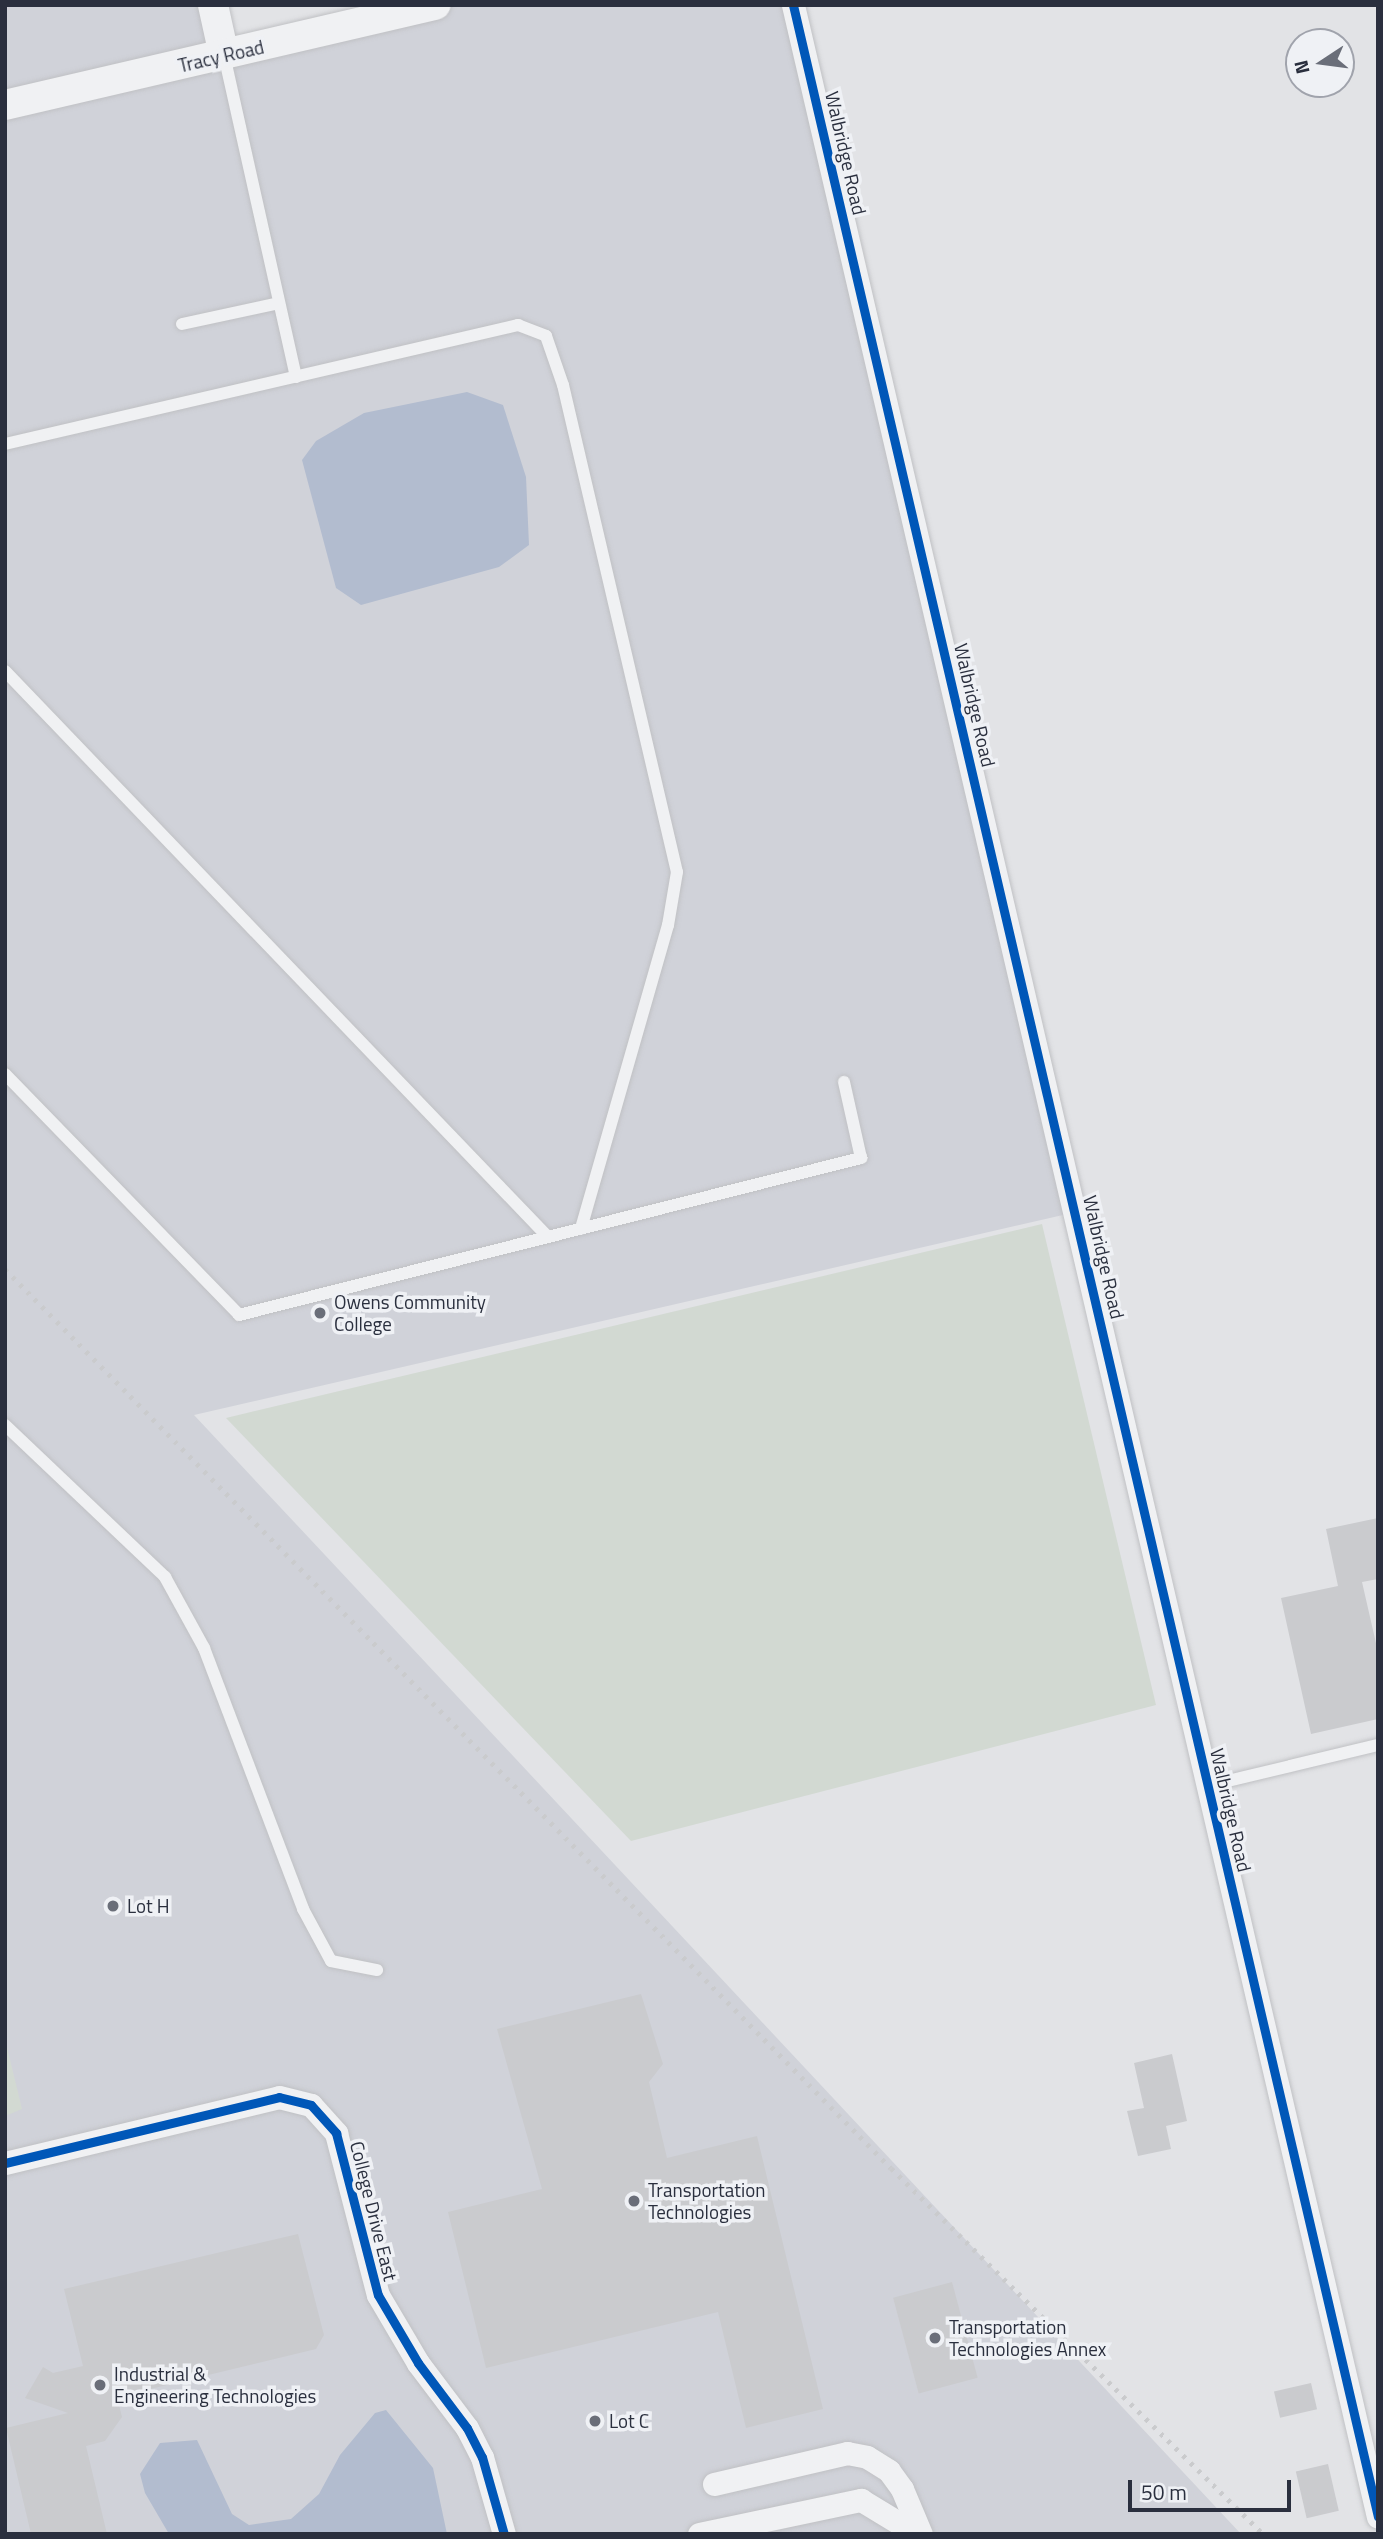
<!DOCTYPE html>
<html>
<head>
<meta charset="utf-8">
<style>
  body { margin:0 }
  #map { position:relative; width:1383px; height:2539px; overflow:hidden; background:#e2e3e6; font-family:"Titillium Web",sans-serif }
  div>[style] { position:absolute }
  .built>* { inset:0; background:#d0d2d9 }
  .green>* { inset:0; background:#d2d9d2 }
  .water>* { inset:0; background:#b2bccf }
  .building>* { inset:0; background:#cacbce; transform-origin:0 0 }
  .roads { filter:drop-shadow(0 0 2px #c0c1c4) drop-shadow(0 0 2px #c0c1c4) }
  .service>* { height:12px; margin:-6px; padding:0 6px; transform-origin:6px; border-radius:6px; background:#f0f1f3 }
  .minor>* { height:23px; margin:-11.5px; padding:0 11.5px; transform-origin:11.5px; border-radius:11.5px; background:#f0f1f3 }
  .tertiary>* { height:30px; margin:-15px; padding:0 15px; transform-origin:15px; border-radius:15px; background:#f0f1f3 }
  .rail>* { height:5px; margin-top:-2.5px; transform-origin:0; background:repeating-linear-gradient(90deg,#cacbcd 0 3.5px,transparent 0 10.5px) }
  .cycleway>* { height:9px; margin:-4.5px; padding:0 4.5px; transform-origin:4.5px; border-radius:4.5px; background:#0057b8 }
  .dots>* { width:19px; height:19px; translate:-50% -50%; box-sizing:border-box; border:4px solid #eff1f5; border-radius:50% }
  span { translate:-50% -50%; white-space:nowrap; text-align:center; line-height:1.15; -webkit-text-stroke:7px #eff1f5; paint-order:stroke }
  .street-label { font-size:19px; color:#2a2f3e }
  .poi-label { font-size:19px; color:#2a2f3e }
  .left { translate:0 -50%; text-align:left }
  .frame { position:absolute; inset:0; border:7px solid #2a2f3e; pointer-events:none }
  .north { position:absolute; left:1285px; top:28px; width:70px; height:70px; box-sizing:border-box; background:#eff1f5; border:2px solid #a0a3ac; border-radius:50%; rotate:257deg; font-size:19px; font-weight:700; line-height:28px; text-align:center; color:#2a2f3e }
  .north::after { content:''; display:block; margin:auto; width:24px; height:32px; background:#6a6e79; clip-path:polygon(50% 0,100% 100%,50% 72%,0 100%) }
  .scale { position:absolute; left:1128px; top:2480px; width:163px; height:32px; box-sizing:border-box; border:4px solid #2a2f3e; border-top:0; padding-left:9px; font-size:21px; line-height:24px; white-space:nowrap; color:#2a2f3e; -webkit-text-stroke:5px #eff1f5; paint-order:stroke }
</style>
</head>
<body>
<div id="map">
  <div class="built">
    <i style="clip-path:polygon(5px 5px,213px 5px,224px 54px,436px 5px,793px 5px,1076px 1212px,194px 1415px,1241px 2534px,5px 2534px)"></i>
  </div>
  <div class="green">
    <i style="clip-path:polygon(1042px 1224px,1156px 1705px,631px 1841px,226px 1418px)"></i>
    <i style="clip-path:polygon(5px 2039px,22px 2109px,5px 2116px)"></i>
  </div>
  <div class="water">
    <i style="clip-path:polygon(467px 392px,503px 405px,526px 477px,529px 545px,499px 567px,361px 605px,336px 588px,302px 460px,316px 441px,364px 413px)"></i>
    <i style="clip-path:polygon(386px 2410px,433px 2468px,447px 2534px,169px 2534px,145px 2493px,140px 2474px,160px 2443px,197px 2440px,232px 2514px,249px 2525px,291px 2519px,319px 2494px,340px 2455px,375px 2413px)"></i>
  </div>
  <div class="building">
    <i style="clip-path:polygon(1378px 1518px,1378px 1579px,1362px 1582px,1378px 1652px,1378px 1719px,1311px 1734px,1281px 1598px,1338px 1586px,1326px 1529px)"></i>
    <i style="clip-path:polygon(641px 1994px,663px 2064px,649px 2082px,667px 2158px,757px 2136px,823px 2409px,746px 2428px,718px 2312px,486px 2368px,448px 2212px,542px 2189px,497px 2029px)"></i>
    <i style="clip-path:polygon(1172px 2054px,1187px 2121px,1166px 2126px,1171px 2149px,1138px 2156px,1127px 2111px,1144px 2108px,1134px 2063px)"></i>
    <i style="clip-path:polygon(298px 2234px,324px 2335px,316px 2349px,117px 2397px,122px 2417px,105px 2441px,86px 2446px,107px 2534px,31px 2534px,6px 2428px,68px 2413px,25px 2398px,43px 2367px,53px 2373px,83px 2366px,64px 2289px)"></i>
    <i style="left:952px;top:2282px;width:99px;height:61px;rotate:75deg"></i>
    <i style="left:1311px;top:2383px;width:27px;height:38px;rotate:77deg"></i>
    <i style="left:1328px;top:2464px;width:48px;height:33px;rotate:77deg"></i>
  </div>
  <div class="roads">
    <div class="service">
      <i style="left:224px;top:55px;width:330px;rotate:77.4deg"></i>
      <i style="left:182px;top:324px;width:99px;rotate:-12.2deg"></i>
      <i style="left:5px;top:444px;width:527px;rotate:-13.06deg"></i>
      <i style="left:518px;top:325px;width:30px;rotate:21deg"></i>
      <i style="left:546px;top:336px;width:52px;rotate:70.9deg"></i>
      <i style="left:563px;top:385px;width:500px;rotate:76.83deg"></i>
      <i style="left:677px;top:872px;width:54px;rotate:99.6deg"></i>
      <i style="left:668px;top:925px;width:316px;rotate:106deg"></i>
      <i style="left:5px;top:671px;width:784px;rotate:46.19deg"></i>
      <i style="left:5px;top:1074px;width:336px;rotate:45.8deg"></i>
      <i style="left:239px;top:1315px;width:642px;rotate:-14.17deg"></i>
      <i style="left:861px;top:1158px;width:78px;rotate:-102.6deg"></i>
      <i style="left:5px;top:1425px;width:221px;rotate:43.5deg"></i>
      <i style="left:165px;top:1577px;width:81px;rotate:61.2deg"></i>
      <i style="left:204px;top:1648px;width:279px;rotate:69.2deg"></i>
      <i style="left:303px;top:1909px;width:59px;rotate:61.7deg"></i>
      <i style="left:331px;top:1961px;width:47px;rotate:11.1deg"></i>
      <i style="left:1207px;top:1786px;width:176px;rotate:-13.5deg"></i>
    </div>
    <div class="minor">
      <i style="left:793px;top:5px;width:2579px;rotate:76.89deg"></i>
      <i style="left:5px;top:2163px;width:282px;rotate:-13.5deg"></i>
      <i style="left:279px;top:2097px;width:33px;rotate:14deg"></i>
      <i style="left:311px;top:2105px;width:38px;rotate:48deg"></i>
      <i style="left:336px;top:2133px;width:167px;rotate:75.5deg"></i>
      <i style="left:378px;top:2295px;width:79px;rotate:59.5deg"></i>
      <i style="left:418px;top:2363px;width:81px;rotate:53deg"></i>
      <i style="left:467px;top:2428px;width:33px;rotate:63deg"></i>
      <i style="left:482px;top:2457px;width:80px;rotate:74.1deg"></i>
      <i style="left:714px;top:2484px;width:137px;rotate:-13.1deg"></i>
      <i style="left:847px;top:2453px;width:20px;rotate:11deg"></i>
      <i style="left:867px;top:2457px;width:26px;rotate:32deg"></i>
      <i style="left:889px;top:2471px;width:22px;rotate:54deg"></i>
      <i style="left:902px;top:2489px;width:49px;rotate:67.1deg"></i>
      <i style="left:699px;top:2534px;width:166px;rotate:-11.9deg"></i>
      <i style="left:861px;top:2500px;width:66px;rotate:31.3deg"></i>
    </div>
    <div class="tertiary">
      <i style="left:213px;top:5px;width:51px;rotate:77.6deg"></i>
      <i style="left:5px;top:105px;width:442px;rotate:-13.1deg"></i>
    </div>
  </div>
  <div class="rail">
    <i style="left:5px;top:1269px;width:1262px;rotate:45.42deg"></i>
    <i style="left:891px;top:2168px;width:522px;rotate:44.53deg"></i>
  </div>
  <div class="cycleway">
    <i style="left:793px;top:5px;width:2579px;rotate:76.89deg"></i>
    <i style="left:5px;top:2163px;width:282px;rotate:-13.5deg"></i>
    <i style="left:279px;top:2097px;width:33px;rotate:14deg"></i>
    <i style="left:311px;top:2105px;width:38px;rotate:48deg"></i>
    <i style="left:336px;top:2133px;width:167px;rotate:75.5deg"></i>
    <i style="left:378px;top:2295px;width:79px;rotate:59.5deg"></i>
    <i style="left:418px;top:2363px;width:81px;rotate:53deg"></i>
    <i style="left:467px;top:2428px;width:33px;rotate:63deg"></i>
    <i style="left:482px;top:2457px;width:80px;rotate:74.1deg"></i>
  </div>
  <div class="dots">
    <i style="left:320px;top:1313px;background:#6a6e79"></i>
    <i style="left:113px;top:1906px;background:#6a6e79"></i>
    <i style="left:634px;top:2201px;background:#6a6e79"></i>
    <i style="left:935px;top:2338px;background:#6a6e79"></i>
    <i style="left:100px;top:2385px;background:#6a6e79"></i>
    <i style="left:595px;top:2421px;background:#6a6e79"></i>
  </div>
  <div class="street-label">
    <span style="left:221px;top:56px;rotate:-13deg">Tracy Road</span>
    <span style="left:846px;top:153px;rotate:77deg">Walbridge Road</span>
    <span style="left:975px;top:705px;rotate:77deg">Walbridge Road</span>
    <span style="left:1104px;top:1257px;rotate:77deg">Walbridge Road</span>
    <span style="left:1231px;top:1810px;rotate:77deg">Walbridge Road</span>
    <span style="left:374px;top:2211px;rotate:76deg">College Drive East</span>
  </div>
  <div class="poi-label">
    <span class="left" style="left:334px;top:1313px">Owens Community<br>College</span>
    <span class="left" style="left:127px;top:1906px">Lot H</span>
    <span class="left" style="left:648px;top:2201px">Transportation<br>Technologies</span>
    <span class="left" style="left:949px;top:2338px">Transportation<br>Technologies Annex</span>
    <span class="left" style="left:114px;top:2385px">Industrial &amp;<br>Engineering Technologies</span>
    <span class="left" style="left:609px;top:2421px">Lot C</span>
  </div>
  <div class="frame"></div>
  <div class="north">N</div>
  <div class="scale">50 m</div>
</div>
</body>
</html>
